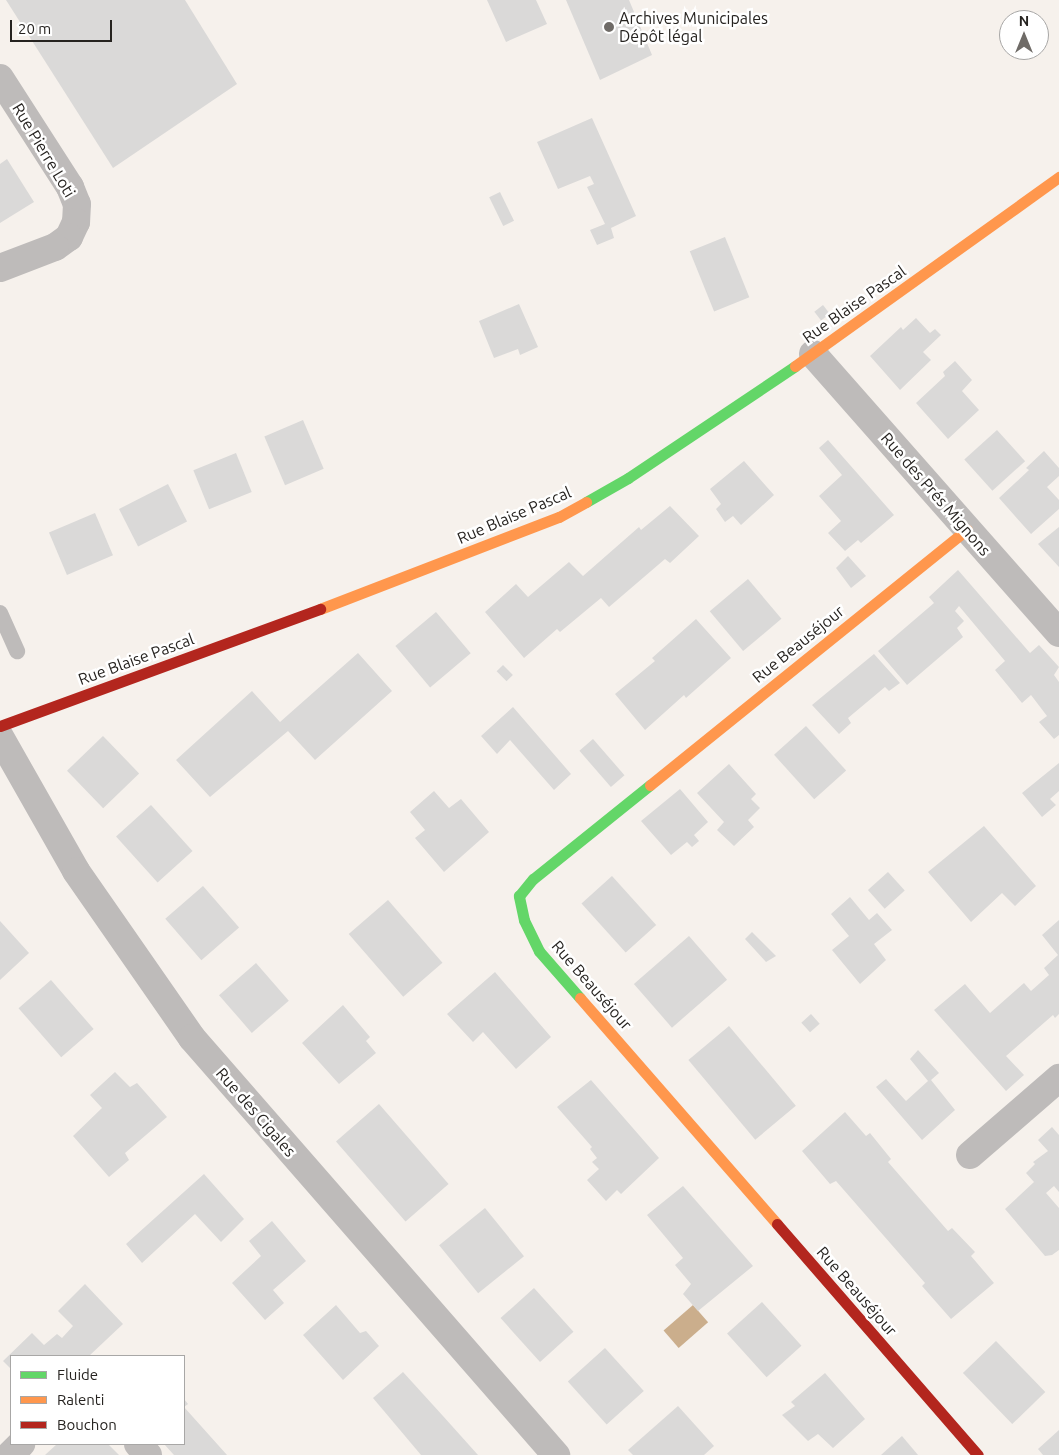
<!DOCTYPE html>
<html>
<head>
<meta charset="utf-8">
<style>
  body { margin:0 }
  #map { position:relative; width:1059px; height:1455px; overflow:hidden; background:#f6f1ec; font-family:Ubuntu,sans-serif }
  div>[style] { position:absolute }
  .water>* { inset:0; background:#cbae8c; transform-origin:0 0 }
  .building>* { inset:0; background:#dad9d8; transform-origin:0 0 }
  .lane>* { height:16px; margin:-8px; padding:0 8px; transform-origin:8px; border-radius:8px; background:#bebbba }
  .street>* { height:28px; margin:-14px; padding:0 14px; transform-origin:14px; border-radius:14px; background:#bebbba }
  .fast>* { height:11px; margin:-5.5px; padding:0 5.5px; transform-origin:5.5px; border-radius:5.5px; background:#63d668 }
  .slow>* { height:11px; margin:-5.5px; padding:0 5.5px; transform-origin:5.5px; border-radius:5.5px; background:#ff974d }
  .jam>* { height:11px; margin:-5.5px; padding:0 5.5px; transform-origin:5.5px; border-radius:5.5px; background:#b3261e }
  .dots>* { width:14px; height:14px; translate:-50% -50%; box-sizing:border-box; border:2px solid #fff; border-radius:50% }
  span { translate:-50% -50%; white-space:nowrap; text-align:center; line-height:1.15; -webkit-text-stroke:5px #fff; paint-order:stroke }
  .poi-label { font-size:16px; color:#262320 }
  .left { translate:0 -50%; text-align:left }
  .street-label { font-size:16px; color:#262320 }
  .legend { position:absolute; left:10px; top:1355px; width:175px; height:90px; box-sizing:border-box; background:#fff; border:1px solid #a8a7a6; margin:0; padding:6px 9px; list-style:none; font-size:15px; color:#262320 }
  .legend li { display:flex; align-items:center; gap:10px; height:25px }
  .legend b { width:25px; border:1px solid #a8a7a6 }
  .north { position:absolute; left:999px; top:10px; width:50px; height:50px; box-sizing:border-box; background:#fff; border:1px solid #a8a7a6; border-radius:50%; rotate:0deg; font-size:14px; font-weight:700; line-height:20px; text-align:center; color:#262320 }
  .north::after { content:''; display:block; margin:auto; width:18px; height:22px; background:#6f6b67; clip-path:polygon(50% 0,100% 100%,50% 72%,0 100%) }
  .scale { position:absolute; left:10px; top:20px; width:102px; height:22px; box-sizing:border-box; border:2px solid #262320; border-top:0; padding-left:6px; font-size:15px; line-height:18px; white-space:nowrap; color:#262320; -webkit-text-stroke:4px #fff; paint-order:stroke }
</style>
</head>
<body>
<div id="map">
  <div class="water">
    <i style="left:693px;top:1305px;width:23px;height:39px;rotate:49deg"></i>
  </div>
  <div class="building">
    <i style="clip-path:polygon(6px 0,185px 0,237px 84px,113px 168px)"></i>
    <i style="clip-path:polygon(487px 0,536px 0,547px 24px,506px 42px)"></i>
    <i style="clip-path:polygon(566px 0,629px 0,652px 55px,600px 80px)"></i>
    <i style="clip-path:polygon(592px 118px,636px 216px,611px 228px,614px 238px,597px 245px,590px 230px,605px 224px,587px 187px,594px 184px,590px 176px,558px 189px,537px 142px)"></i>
    <i style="clip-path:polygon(7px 159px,34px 202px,0 223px,0 164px)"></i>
    <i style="left:500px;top:192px;width:32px;height:12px;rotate:64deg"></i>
    <i style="left:725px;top:237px;width:65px;height:38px;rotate:68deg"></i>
    <i style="clip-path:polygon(519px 304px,538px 347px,520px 355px,518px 349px,494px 358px,479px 321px)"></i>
    <i style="left:823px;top:305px;width:11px;height:11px;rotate:52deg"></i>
    <i style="clip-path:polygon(916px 318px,930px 333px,935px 329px,941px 335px,923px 352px,931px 360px,900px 390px,870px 356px,901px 327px,903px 330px)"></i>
    <i style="clip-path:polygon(955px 361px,972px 380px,962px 391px,979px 410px,948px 439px,916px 403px,945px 376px,943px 372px)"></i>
    <i style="left:303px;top:420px;width:53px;height:42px;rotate:67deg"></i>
    <i style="left:997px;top:430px;width:42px;height:44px;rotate:48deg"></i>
    <i style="clip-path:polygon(828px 440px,894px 515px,861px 543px,858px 540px,845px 551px,828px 533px,841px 521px,819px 496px,842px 475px,819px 448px)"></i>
    <i style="clip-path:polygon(1044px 451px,1059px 468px,1059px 476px,1047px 487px,1059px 500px,1059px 509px,1031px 534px,999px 498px,1029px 470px,1026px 468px)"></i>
    <i style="left:236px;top:453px;width:42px;height:46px;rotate:68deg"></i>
    <i style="clip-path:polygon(744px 461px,774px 495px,741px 525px,733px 516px,725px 522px,716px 509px,721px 504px,710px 489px)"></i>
    <i style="left:168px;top:484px;width:42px;height:55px;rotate:63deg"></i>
    <i style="clip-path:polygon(670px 506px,699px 536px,670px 563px,665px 559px,609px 607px,601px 598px,560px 632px,557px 629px,524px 658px,485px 612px,516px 584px,528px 597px,569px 562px,583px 576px,639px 527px,641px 530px)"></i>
    <i style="left:95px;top:513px;width:46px;height:50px;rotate:67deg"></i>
    <i style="clip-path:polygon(1059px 527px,1059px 567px,1038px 544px)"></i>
    <i style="clip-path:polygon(848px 556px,866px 576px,851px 588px,836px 568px)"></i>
    <i style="clip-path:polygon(958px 570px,1030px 653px,1039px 645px,1059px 667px,1054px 675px,1059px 682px,1059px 735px,1054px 739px,1039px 722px,1047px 716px,1031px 695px,1022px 703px,995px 670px,1005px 661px,959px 606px,955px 611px,964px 621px,957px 628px,963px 637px,907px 685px,878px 651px,934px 603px,929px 597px)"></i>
    <i style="left:748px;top:579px;width:52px;height:50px;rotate:50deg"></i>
    <i style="left:436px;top:612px;width:54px;height:53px;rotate:50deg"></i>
    <i style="clip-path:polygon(696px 619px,731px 658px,686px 698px,684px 695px,645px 730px,615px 694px,655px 661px,652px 658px)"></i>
    <i style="clip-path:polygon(358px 653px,392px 691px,315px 760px,288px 731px,210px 797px,176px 760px,252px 691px,280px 722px)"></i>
    <i style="clip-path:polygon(874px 654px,900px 683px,889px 691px,885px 687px,848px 718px,851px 723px,839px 734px,812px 705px)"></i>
    <i style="left:503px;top:665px;width:14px;height:9px;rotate:45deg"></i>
    <i style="clip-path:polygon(513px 707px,571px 774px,554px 790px,510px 740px,497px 754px,481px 736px)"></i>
    <i style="left:806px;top:726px;width:60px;height:43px;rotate:48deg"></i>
    <i style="left:103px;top:736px;width:52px;height:50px;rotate:46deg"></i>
    <i style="left:593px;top:739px;width:48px;height:18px;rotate:49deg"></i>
    <i style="clip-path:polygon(1059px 763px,1059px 791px,1050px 799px,1056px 805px,1042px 817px,1022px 793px)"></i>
    <i style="clip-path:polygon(729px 764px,756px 794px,751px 799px,760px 808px,748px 820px,754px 827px,734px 846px,717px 830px,724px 822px,697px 793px)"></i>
    <i style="clip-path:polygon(680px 789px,708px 822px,694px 835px,699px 841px,692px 847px,687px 842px,671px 855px,641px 821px)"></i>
    <i style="clip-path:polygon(434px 791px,449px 808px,461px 799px,489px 832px,444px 872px,415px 838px,425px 830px,410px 812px)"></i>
    <i style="left:151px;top:805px;width:62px;height:47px;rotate:48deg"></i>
    <i style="clip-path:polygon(984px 826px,1036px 886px,1015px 906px,1002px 893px,971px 922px,928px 872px)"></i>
    <i style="left:888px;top:872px;width:25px;height:27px;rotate:48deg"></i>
    <i style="left:612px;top:876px;width:66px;height:41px;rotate:48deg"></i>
    <i style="left:203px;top:886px;width:55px;height:50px;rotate:49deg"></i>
    <i style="clip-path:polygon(850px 897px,869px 920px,877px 913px,892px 930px,874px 944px,886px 960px,860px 984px,832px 950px,849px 936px,831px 914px)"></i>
    <i style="left:388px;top:900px;width:83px;height:52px;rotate:49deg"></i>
    <i style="clip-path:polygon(1059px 920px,1059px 1014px,1055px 1018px,1053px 1015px,1006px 1056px,1024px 1075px,1006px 1091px,934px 1010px,965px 984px,990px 1013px,1024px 983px,1031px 991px,1049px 975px,1044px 968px,1058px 955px,1042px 935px)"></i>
    <i style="clip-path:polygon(0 921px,29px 953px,0 980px)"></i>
    <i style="clip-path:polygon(752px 932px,776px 956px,766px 962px,745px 939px)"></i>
    <i style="left:689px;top:936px;width:58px;height:73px;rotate:49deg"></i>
    <i style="left:256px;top:963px;width:50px;height:49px;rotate:49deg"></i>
    <i style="clip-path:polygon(495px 972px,551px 1037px,516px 1069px,483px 1032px,473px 1042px,447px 1014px)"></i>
    <i style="left:51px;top:980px;width:65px;height:43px;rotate:49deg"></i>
    <i style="clip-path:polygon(343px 1005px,370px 1037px,366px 1041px,376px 1053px,339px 1084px,302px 1043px)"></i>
    <i style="left:811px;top:1014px;width:13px;height:13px;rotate:48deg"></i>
    <i style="left:729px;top:1026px;width:104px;height:53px;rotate:50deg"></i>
    <i style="clip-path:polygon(918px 1050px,939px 1073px,931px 1080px,955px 1110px,922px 1140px,876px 1087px,886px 1079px,906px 1101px,928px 1081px,910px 1059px)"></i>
    <i style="clip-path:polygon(115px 1072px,130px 1087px,137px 1083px,167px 1117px,125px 1153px,129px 1160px,109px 1177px,73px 1136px,102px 1108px,90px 1095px)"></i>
    <i style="clip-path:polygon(591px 1080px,659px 1158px,621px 1194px,617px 1190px,606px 1201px,587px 1180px,599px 1169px,592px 1162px,597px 1158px,590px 1149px,592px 1147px,557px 1107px)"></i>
    <i style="left:379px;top:1104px;width:106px;height:57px;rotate:49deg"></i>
    <i style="clip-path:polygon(845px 1112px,866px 1136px,870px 1133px,891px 1159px,888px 1162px,948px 1231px,952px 1228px,975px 1252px,971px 1256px,994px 1283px,951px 1319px,922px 1286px,925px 1283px,836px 1181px,830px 1184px,802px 1151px)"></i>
    <i style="clip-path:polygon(1052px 1127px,1059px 1135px,1059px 1192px,1054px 1186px,1046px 1193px,1059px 1208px,1059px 1250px,1052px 1255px,1045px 1256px,1005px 1209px,1034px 1182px,1026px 1173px,1035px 1164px,1033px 1162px,1048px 1151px,1038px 1140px)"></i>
    <i style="clip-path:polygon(204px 1174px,244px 1219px,221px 1242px,195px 1214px,142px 1263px,126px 1244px)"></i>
    <i style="clip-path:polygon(683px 1186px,753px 1266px,698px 1311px,683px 1294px,691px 1284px,675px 1265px,683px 1258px,647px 1215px)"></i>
    <i style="left:485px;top:1208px;width:62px;height:59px;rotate:51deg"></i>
    <i style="clip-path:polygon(272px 1221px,306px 1261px,273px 1290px,284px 1303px,265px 1320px,232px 1283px,261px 1256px,249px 1241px)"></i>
    <i style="clip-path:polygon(85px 1284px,123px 1324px,89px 1356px,11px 1356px,11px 1369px,3px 1361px,32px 1333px,44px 1345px,57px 1334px,62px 1338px,73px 1326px,58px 1311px)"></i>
    <i style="left:534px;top:1288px;width:59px;height:45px;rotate:48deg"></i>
    <i style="left:762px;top:1302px;width:59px;height:47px;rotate:48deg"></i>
    <i style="clip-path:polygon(336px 1305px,360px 1333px,366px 1331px,379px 1346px,343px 1380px,303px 1335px)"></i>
    <i style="left:996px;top:1341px;width:71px;height:46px;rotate:46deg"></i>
    <i style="left:605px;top:1348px;width:58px;height:50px;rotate:48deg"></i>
    <i style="clip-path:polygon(403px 1372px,443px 1416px,478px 1455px,421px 1455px,373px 1398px)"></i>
    <i style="clip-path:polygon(825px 1373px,865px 1419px,833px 1448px,818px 1434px,808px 1441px,782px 1415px,795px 1406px,791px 1402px)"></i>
    <i style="clip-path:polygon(184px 1399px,188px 1404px,184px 1407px,227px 1455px,174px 1455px,164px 1444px,184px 1444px)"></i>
    <i style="clip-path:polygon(678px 1406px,714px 1446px,704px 1455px,633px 1455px,628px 1450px)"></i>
    <i style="clip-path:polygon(1059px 1430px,1059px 1455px,1043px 1455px,1038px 1449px)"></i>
    <i style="clip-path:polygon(902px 1436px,918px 1455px,881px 1455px)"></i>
    <i style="clip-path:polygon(57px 1444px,108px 1444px,119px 1455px,45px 1455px)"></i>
  </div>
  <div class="lane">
    <i style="left:0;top:613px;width:42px;rotate:65.9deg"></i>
  </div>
  <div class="street">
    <i style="left:0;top:78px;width:130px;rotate:57.3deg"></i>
    <i style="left:70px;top:187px;width:18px;rotate:68deg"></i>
    <i style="left:77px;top:204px;width:18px;rotate:93deg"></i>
    <i style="left:76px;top:222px;width:17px;rotate:115deg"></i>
    <i style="left:69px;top:237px;width:17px;rotate:144deg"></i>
    <i style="left:55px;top:247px;width:59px;rotate:159.1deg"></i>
    <i style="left:813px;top:354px;width:372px;rotate:48.6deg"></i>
    <i style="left:0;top:737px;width:154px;rotate:60.4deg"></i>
    <i style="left:76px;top:871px;width:203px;rotate:55.2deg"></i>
    <i style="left:192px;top:1038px;width:554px;rotate:48.88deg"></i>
    <i style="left:970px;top:1155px;width:118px;rotate:-40.9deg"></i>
    <i style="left:138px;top:1444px;width:15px;rotate:48deg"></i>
    <i style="left:10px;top:1455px;width:16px;rotate:-45deg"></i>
  </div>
  <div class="fast">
    <i style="left:586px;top:502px;width:48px;rotate:-29.7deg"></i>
    <i style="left:628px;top:478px;width:201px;rotate:-33.8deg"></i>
    <i style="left:580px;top:998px;width:62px;rotate:-131.1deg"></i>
    <i style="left:539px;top:951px;width:34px;rotate:-116deg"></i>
    <i style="left:524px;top:920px;width:25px;rotate:-102deg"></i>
    <i style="left:519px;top:896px;width:22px;rotate:-51deg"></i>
    <i style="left:533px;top:879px;width:150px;rotate:-38.8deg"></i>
  </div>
  <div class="slow">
    <i style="left:795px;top:366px;width:325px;rotate:-35.6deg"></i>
    <i style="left:320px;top:609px;width:256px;rotate:-21.1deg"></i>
    <i style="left:559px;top:517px;width:31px;rotate:-29deg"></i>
    <i style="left:650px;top:785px;width:407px;rotate:-38.9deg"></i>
    <i style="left:580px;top:998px;width:300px;rotate:48.9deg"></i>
  </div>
  <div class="jam">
    <i style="left:0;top:726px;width:341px;rotate:-20.1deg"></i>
    <i style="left:777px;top:1224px;width:306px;rotate:49deg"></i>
  </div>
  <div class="dots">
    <i style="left:609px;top:27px;background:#6f6b67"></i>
  </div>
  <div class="poi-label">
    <span class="left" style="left:619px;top:27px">Archives Municipales<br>Dépôt légal</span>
  </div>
  <div class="street-label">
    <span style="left:44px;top:150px;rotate:59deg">Rue Pierre Loti</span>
    <span style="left:854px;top:304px;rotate:-35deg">Rue Blaise Pascal</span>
    <span style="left:936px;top:494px;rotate:49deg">Rue des Prés Mignons</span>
    <span style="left:514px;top:515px;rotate:-23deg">Rue Blaise Pascal</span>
    <span style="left:798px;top:644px;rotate:-39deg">Rue Beauséjour</span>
    <span style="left:136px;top:659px;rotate:-20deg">Rue Blaise Pascal</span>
    <span style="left:592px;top:985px;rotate:49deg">Rue Beauséjour</span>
    <span style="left:256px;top:1112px;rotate:49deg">Rue des Cigales</span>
    <span style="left:857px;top:1291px;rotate:49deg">Rue Beauséjour</span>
  </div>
  <ul class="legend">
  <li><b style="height:6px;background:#63d668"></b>Fluide</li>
  <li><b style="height:6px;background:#ff974d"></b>Ralenti</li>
  <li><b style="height:6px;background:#b3261e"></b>Bouchon</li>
  </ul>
  <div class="north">N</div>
  <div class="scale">20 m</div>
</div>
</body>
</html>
